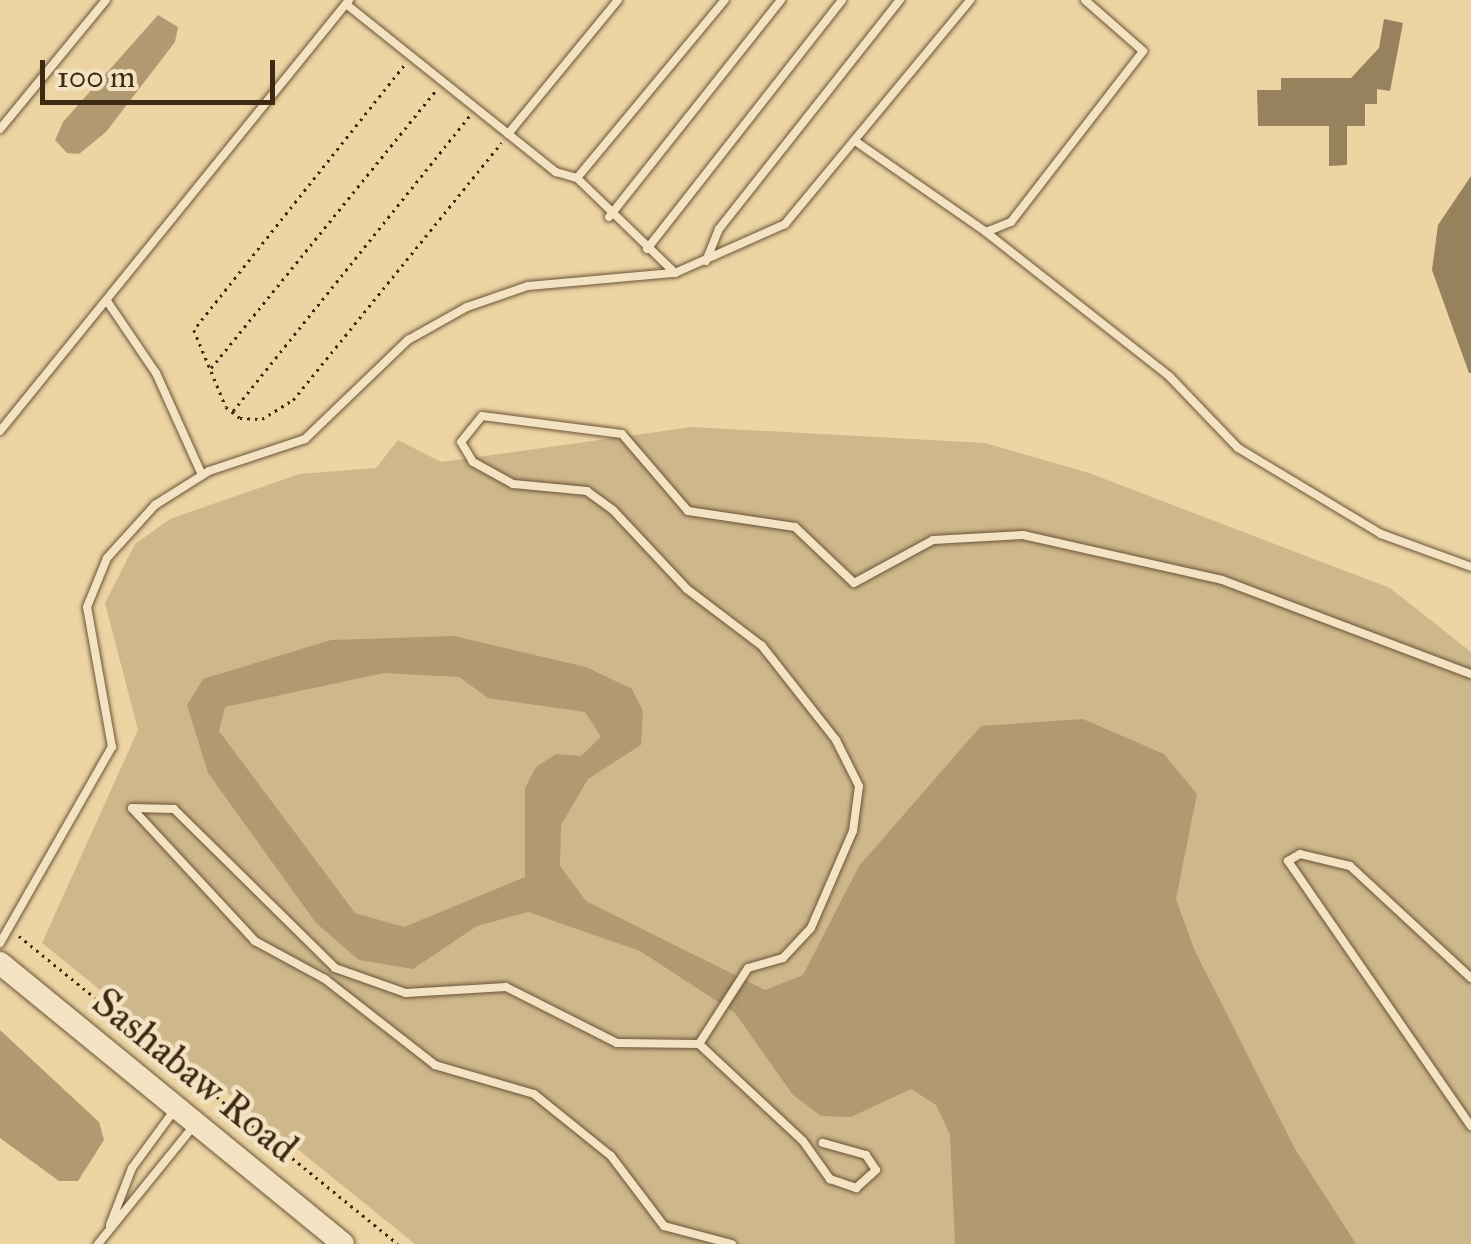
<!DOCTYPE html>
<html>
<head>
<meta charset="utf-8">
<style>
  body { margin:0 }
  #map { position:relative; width:1471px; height:1244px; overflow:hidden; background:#ecd4a3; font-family:"IM FELL Great Primer",serif }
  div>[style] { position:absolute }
  .green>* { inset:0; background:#ceb78b }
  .water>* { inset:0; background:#b19a72 }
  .building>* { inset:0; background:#98825e }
  .path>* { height:2.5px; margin-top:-1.25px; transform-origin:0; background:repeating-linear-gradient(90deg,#3e2913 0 2.5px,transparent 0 7.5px) }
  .roads { filter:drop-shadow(0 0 2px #6a5437) drop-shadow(0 0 2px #6a5437) }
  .service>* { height:8px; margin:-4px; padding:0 4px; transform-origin:4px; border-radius:4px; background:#f3e3c3 }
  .secondary>* { height:22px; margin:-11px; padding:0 11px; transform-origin:11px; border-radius:11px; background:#f3e3c3 }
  span { translate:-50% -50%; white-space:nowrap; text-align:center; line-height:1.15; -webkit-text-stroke:9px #f3e3c3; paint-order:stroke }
  .street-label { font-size:40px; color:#3e2913 }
  .scale { position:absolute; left:40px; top:60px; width:235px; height:45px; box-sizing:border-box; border:5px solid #3e2913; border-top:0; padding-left:12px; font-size:30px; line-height:35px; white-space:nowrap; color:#3e2913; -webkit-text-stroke:8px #f3e3c3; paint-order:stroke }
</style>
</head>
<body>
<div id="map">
  <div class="green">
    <i style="clip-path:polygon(692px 427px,985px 443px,1089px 473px,1390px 588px,1471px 652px,1471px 1244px,415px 1244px,42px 943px,138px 730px,105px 603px,135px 544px,170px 519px,299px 474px,376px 468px,398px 440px,441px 462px)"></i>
  </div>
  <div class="water">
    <i style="clip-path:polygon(158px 15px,178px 27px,175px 42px,106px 132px,79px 154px,67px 153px,55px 140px,63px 122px)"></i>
    <i style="clip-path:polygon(evenodd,454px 636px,586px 667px,632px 689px,643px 711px,641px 745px,588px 779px,561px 825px,560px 866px,586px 901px,765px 990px,803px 975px,859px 866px,981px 726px,1083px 719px,1164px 754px,1197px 794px,1176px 899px,1194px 949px,1295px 1149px,1356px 1244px,955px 1244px,950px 1135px,936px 1105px,911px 1089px,851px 1117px,821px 1116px,793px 1095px,735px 1013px,640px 951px,528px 912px,477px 926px,413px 969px,359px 960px,316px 923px,208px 773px,187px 705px,203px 679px,331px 640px,454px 636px,384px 673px,459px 677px,488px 698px,585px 712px,601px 737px,581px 756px,556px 754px,536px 767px,525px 788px,525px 877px,404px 927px,355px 913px,219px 731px,225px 707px,384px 673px)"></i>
    <i style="clip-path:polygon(0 1030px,99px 1122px,104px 1140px,78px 1181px,59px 1181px,0 1138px)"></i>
  </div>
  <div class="building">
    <i style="clip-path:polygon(1384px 19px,1403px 23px,1390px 91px,1377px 89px,1377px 104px,1365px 104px,1365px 126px,1347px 126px,1347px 165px,1329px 166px,1329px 126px,1258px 126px,1257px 90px,1281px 90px,1281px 78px,1351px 78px,1379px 48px)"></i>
    <i style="clip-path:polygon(1471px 176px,1471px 373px,1469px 373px,1432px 270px,1438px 225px)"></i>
  </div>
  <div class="path">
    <i style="left:404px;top:66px;width:337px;rotate:128.5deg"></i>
    <i style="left:194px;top:330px;width:83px;rotate:67.4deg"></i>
    <i style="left:226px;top:407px;width:18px;rotate:38deg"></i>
    <i style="left:240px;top:418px;width:22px;rotate:3deg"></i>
    <i style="left:262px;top:419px;width:36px;rotate:-32deg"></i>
    <i style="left:293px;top:400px;width:331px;rotate:-51deg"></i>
    <i style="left:211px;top:368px;width:356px;rotate:-51deg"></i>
    <i style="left:233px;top:411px;width:378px;rotate:-51.3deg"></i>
    <i style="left:19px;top:936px;width:488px;rotate:39.1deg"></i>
  </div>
  <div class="roads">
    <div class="service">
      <i style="left:346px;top:4px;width:269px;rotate:38.7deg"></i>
      <i style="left:556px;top:172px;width:22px;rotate:16deg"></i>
      <i style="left:577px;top:178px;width:231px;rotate:-50.3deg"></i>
      <i style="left:0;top:129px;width:167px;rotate:-50.6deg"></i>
      <i style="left:508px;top:134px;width:173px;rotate:-50.6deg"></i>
      <i style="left:858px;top:143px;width:156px;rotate:34.8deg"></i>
      <i style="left:986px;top:232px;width:27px;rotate:-22deg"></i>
      <i style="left:1011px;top:222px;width:216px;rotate:-52.3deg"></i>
      <i style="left:1143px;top:51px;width:77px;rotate:-138.7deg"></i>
      <i style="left:577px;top:178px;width:135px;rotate:44.1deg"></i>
      <i style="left:609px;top:217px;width:277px;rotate:-51.6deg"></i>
      <i style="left:986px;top:232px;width:234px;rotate:38.2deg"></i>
      <i style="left:1170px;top:377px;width:98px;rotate:46.2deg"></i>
      <i style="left:1238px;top:448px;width:167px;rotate:31deg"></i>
      <i style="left:1381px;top:534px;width:96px;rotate:20.1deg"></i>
      <i style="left:647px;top:249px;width:316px;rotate:-51.9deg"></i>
      <i style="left:706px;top:261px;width:35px;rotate:-68deg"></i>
      <i style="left:719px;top:229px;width:292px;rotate:-51.7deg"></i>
      <i style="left:107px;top:301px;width:87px;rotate:55.8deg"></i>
      <i style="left:156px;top:373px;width:112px;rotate:65.7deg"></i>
      <i style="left:0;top:431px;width:555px;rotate:-51deg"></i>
      <i style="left:0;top:943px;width:226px;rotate:-60.3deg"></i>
      <i style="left:112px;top:747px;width:142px;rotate:-100.1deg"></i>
      <i style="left:87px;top:607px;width:53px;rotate:-67.8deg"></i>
      <i style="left:107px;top:558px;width:72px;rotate:-47.8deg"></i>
      <i style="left:155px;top:505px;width:64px;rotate:-32.2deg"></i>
      <i style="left:209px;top:471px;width:101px;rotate:-18.4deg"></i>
      <i style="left:305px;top:439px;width:143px;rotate:-43.9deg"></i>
      <i style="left:408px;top:340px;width:68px;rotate:-29.2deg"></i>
      <i style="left:467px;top:307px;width:65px;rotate:-19deg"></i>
      <i style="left:528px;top:286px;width:148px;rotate:-5.1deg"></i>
      <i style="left:675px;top:273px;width:120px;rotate:-24deg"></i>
      <i style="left:785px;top:224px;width:291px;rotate:-50.4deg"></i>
      <i style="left:1471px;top:978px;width:165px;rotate:-137.2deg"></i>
      <i style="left:1350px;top:866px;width:51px;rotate:-166.5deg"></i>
      <i style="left:1300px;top:854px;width:14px;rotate:150deg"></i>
      <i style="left:1288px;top:861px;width:322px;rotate:55.4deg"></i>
      <i style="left:699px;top:1044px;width:90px;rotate:-57.2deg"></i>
      <i style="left:748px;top:968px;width:36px;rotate:-16deg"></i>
      <i style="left:783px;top:958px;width:41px;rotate:-47deg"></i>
      <i style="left:811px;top:928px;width:106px;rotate:-66.6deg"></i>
      <i style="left:853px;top:831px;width:45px;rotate:-82.4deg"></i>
      <i style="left:859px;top:786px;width:51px;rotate:-116.6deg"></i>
      <i style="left:836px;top:740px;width:120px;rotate:-128.2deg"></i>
      <i style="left:762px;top:646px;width:94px;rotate:-142.8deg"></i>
      <i style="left:687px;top:589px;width:108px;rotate:-133.1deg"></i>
      <i style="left:613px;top:510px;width:32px;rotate:-144deg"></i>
      <i style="left:587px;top:491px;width:74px;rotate:-174.6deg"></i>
      <i style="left:513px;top:484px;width:46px;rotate:-151.2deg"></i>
      <i style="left:473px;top:462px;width:23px;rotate:-121deg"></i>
      <i style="left:461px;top:442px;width:33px;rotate:-51deg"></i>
      <i style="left:482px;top:416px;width:141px;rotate:7.3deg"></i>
      <i style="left:622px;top:434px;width:101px;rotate:49.4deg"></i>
      <i style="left:688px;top:511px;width:108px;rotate:8.5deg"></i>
      <i style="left:795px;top:527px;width:81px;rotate:43.5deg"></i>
      <i style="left:854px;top:583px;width:90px;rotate:-28.6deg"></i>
      <i style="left:933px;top:540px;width:90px;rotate:-3.2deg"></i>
      <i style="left:1023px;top:535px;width:204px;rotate:12.7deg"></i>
      <i style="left:1222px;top:580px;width:266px;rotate:20.7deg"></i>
      <i style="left:110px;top:1225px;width:61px;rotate:-68.9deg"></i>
      <i style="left:132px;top:1168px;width:69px;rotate:-53.8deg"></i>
      <i style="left:98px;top:1244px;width:149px;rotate:-51deg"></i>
      <i style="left:732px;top:1244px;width:70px;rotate:-165.2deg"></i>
      <i style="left:664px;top:1226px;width:88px;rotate:-127.1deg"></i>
      <i style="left:611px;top:1156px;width:99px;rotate:-141.2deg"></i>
      <i style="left:534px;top:1094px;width:103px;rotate:-163.7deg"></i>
      <i style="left:435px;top:1065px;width:140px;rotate:-142deg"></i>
      <i style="left:325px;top:979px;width:80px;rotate:-151.5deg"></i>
      <i style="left:255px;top:941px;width:181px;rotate:-132.8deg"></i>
      <i style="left:132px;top:808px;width:42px;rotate:1.4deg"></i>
      <i style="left:174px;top:809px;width:226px;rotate:44.6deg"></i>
      <i style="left:335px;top:968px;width:75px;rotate:19.4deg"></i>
      <i style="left:406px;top:993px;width:100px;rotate:-3.4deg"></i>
      <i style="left:506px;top:987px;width:124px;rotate:26.8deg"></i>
      <i style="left:617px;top:1043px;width:82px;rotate:0.7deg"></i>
      <i style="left:699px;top:1044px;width:142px;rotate:43deg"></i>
      <i style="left:803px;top:1141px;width:47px;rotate:54.6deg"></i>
      <i style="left:830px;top:1179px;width:28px;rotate:19deg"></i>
      <i style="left:856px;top:1188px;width:27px;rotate:-42deg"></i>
      <i style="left:876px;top:1170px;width:18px;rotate:-124deg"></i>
      <i style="left:866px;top:1155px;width:45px;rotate:-164.4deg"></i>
    </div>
    <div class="secondary">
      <i style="left:0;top:963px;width:443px;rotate:39.3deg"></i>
    </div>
  </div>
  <div class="street-label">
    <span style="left:195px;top:1075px;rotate:39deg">Sashabaw Road</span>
  </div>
  <div class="scale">100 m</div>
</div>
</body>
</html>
